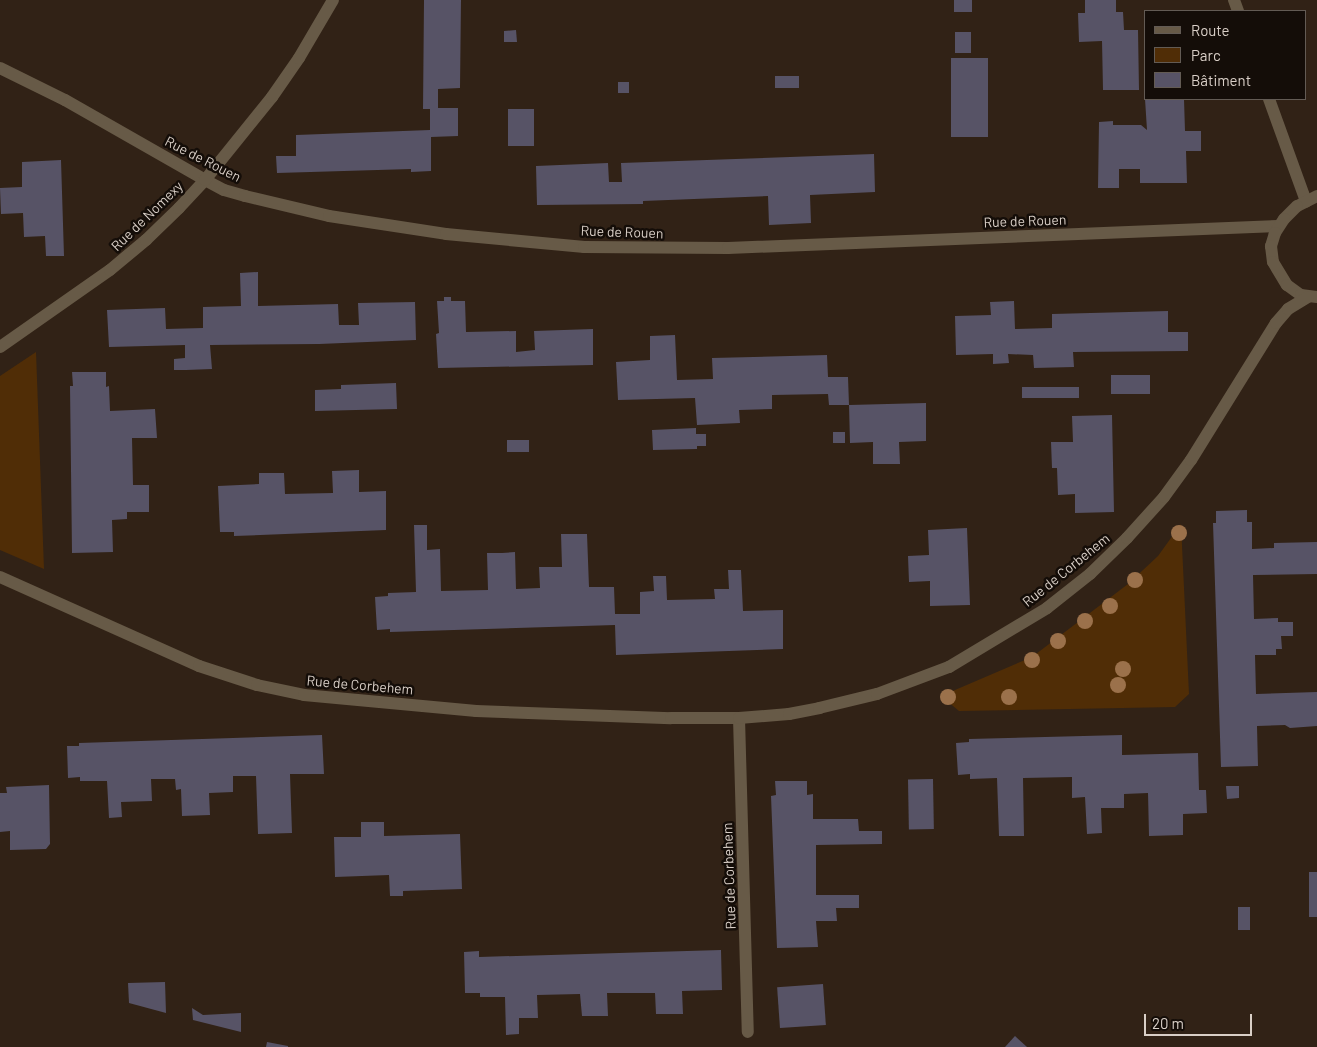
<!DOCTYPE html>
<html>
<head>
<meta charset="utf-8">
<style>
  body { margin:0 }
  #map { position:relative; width:1317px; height:1047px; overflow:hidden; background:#312216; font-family:Barlow,sans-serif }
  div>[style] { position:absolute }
  .green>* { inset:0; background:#502d06 }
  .building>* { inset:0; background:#575366; transform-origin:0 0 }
  .service>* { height:12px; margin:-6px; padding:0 6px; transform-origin:6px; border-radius:6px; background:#675a47 }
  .minor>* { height:12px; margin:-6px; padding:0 6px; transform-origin:6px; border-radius:6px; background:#675a47 }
  .trees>* { width:16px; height:16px; margin:-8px; border-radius:50%; background:#9b714b }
  span { translate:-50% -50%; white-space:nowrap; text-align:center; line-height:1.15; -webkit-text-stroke:5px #140d08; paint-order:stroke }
  .street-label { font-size:14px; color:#d9cfc7 }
  .legend { position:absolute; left:1144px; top:10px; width:162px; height:90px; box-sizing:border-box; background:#140d08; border:1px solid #635b54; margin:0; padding:6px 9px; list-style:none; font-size:15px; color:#d9cfc7 }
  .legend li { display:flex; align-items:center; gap:10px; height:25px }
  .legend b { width:25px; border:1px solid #635b54 }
  .scale { position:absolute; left:1144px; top:1014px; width:108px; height:22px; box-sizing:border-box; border:2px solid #d9cfc7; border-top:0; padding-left:6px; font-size:15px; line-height:18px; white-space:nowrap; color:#d9cfc7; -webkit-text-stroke:4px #140d08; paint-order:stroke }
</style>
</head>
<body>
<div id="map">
  <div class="green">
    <i style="clip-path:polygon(36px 352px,44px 569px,0 550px,0 376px)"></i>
    <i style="clip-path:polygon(1181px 524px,1189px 694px,1175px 707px,959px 711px,941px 696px,1032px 657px,1128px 584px,1158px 556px)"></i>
  </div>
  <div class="building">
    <i style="clip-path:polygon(424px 0,461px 0,460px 88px,438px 89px,438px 108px,458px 108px,458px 136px,431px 137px,431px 171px,411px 172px,411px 169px,277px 173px,276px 156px,296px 156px,296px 135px,430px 130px,430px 109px,423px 109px)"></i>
    <i style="left:954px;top:0;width:18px;height:12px"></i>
    <i style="clip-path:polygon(1085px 0,1116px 0,1116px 12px,1123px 12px,1124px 30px,1138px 30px,1139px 90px,1103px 90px,1102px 41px,1079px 42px,1078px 13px,1085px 13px)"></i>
    <i style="clip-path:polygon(516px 30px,517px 42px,504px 42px,504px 31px)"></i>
    <i style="left:955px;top:32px;width:16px;height:21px"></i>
    <i style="left:988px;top:58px;width:79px;height:37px;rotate:90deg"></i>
    <i style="left:799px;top:76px;width:12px;height:24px;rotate:90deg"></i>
    <i style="left:618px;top:82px;width:11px;height:11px"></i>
    <i style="clip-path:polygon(1145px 99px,1184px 99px,1185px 131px,1201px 131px,1201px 151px,1186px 151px,1187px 183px,1140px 183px,1140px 169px,1119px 169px,1119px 188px,1098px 188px,1099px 122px,1113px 121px,1113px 125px,1141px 125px,1147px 130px)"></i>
    <i style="left:508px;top:109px;width:26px;height:37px"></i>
    <i style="clip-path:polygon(874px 154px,875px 192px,810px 195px,811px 223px,769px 225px,768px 196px,643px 201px,643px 204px,537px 205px,536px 166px,608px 163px,609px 182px,622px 182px,621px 163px)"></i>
    <i style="clip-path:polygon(61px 160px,64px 256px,46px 256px,45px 236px,24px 237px,23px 213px,1px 214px,0 188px,22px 187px,22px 162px)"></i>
    <i style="clip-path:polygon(258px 272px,258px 306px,338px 304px,339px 325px,359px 325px,358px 303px,415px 302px,416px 340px,319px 344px,210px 345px,212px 369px,186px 370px,174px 370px,174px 359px,185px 358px,185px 345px,109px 347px,107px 310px,165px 308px,166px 329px,203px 328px,203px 307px,241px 306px,240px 273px)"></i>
    <i style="clip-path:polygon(444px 297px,451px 297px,451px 301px,465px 301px,466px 332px,516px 331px,516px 352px,535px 350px,534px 331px,593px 329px,593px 365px,438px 368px,436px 334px,439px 333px,437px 301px,444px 301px)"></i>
    <i style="clip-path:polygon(1014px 301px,1015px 329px,1052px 328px,1052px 314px,1168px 311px,1168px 332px,1188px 332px,1188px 351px,1073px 352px,1074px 367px,1034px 368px,1033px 355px,1008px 354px,1009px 363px,993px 364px,993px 354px,956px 355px,955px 316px,991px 315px,990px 302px)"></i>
    <i style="clip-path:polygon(675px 335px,677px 380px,713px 379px,712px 358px,827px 355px,828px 377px,848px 377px,849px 405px,926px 403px,926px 441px,899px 442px,900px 464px,873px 464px,873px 442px,850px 443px,849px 405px,829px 405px,828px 394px,772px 395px,772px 409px,739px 410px,740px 423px,697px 425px,695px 398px,618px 400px,616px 362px,650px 360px,650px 336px)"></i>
    <i style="clip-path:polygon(72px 372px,106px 372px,106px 387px,109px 386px,110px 411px,155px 409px,157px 438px,132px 438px,133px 485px,149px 485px,149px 512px,127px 512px,127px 519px,112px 520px,113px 552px,72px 553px,70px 386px,73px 386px)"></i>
    <i style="left:1150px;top:375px;width:19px;height:39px;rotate:90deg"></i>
    <i style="clip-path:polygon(396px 383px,397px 409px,315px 411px,315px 390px,341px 389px,341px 385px)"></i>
    <i style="left:1079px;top:387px;width:11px;height:57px;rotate:90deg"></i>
    <i style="clip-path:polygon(1112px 415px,1114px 512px,1075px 513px,1075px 494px,1058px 495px,1057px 468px,1052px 468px,1051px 442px,1073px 442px,1072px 416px)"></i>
    <i style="clip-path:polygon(696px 428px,696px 434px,706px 434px,706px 446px,697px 446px,697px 449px,653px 450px,652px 430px)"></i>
    <i style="left:833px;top:432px;width:12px;height:11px"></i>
    <i style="left:529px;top:440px;width:12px;height:22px;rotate:90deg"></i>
    <i style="clip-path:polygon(359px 470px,359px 492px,386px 491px,386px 530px,234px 536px,234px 532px,220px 532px,218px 486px,259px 484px,259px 473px,284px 473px,285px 494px,333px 493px,332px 471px)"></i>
    <i style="clip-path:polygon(1247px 510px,1247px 522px,1252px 522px,1252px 549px,1274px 548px,1274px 543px,1317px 542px,1317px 574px,1253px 575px,1254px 619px,1278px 618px,1278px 622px,1293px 622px,1293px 636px,1281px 636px,1282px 649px,1276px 649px,1276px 655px,1255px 655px,1256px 694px,1317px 692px,1317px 726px,1290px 728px,1285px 725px,1257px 726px,1258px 766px,1221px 767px,1213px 523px,1216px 523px,1216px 511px)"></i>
    <i style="clip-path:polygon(414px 525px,427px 525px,427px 550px,440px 549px,441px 591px,488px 590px,487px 553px,502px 553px,515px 552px,516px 589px,540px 588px,539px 567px,562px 567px,561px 534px,587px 534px,589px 587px,614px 587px,615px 614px,640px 614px,640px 592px,654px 591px,653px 576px,666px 576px,667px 600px,715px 599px,714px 589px,729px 589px,728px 570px,741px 570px,743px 611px,783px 610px,783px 649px,616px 655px,615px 625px,390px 632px,390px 629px,377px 630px,375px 597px,388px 596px,388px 593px,416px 592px)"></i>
    <i style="clip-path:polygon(967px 528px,970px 605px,930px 606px,930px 581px,909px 582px,908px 556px,929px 555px,928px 530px)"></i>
    <i style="clip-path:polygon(322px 735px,324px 774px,290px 774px,292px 833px,258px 834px,256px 776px,233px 776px,233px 792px,209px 793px,210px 815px,182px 816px,181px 789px,176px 790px,175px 779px,151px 779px,152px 801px,121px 802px,122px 817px,109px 818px,107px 781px,80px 781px,80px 777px,68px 778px,67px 746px,79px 746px,79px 743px)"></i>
    <i style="clip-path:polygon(1122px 735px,1122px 755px,1198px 753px,1199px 790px,1206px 790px,1207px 813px,1183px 814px,1183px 835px,1149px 836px,1148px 793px,1124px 794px,1124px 808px,1101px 808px,1102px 833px,1087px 834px,1085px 797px,1072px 798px,1072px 777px,1023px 778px,1024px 836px,999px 836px,997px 778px,970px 779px,970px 774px,958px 775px,956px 743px,969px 742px,969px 739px)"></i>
    <i style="left:933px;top:779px;width:50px;height:25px;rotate:89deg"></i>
    <i style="clip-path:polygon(775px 781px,807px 781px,807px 795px,813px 794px,813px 819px,858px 819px,859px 831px,882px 831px,882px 844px,816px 845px,816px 895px,859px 895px,859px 908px,836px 908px,837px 921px,816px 921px,818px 947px,777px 948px,771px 796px,776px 795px)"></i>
    <i style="clip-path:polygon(49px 785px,50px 844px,46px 849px,10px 850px,10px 831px,0 832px,0 793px,7px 793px,6px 787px)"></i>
    <i style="clip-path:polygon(1226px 786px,1239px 786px,1239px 798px,1227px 799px)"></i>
    <i style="clip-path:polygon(361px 822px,384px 822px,384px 836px,460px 834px,462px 889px,403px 891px,403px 896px,390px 896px,389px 875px,335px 877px,334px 837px,361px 837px)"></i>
    <i style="left:1309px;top:872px;width:8px;height:45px"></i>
    <i style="left:1238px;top:907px;width:12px;height:23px"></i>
    <i style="clip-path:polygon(721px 950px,722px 990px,682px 991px,683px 1014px,656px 1014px,655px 993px,607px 993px,608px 1016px,582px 1016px,580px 994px,537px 995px,538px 1018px,519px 1018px,519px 1034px,506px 1035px,505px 997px,480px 997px,480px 993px,465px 993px,464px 952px,479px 951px,479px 957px)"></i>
    <i style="clip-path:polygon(165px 982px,166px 1013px,129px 1003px,128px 983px)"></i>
    <i style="left:823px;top:984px;width:41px;height:46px;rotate:86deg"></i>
    <i style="clip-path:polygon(192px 1008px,203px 1015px,241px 1013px,241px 1032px,193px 1020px)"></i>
    <i style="clip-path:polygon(1015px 1036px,1027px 1047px,1005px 1047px)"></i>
    <i style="clip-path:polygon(267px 1042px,288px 1046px,288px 1047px,266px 1047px)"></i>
  </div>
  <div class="service">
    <i style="left:0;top:68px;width:72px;rotate:26.2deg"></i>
    <i style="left:65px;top:100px;width:161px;rotate:29.7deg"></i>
    <i style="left:739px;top:718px;width:314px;rotate:88.4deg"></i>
  </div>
  <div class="minor">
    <i style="left:1234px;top:0;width:12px;rotate:70deg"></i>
    <i style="left:1269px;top:99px;width:109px;rotate:70.1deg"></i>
    <i style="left:205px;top:180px;width:21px;rotate:28deg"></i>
    <i style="left:224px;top:190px;width:22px;rotate:16deg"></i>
    <i style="left:245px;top:196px;width:86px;rotate:13.4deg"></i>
    <i style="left:329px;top:216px;width:118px;rotate:8.7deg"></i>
    <i style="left:446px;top:234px;width:139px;rotate:5.4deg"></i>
    <i style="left:584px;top:247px;width:144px;rotate:0.4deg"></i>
    <i style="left:728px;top:248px;width:551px;rotate:-2.29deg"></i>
    <i style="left:1317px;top:196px;width:22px;rotate:153deg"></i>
    <i style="left:1297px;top:206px;width:18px;rotate:135deg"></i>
    <i style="left:1284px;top:219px;width:17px;rotate:123deg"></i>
    <i style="left:1275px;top:233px;width:14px;rotate:107deg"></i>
    <i style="left:1271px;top:246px;width:16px;rotate:83deg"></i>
    <i style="left:1273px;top:262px;width:27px;rotate:59deg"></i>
    <i style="left:1287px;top:285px;width:17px;rotate:36deg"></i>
    <i style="left:1301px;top:295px;width:16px;rotate:7deg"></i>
    <i style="left:0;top:347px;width:134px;rotate:-35deg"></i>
    <i style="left:110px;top:270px;width:47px;rotate:-39.8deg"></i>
    <i style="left:146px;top:240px;width:46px;rotate:-44.1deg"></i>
    <i style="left:179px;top:208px;width:38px;rotate:-47deg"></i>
    <i style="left:205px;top:180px;width:107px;rotate:-51.1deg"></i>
    <i style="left:272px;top:97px;width:47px;rotate:-55.3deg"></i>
    <i style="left:299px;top:58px;width:67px;rotate:-59.6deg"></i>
    <i style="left:0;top:577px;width:218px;rotate:24.1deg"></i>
    <i style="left:199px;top:666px;width:61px;rotate:18.1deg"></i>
    <i style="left:257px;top:685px;width:48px;rotate:12deg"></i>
    <i style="left:304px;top:695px;width:173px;rotate:5.3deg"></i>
    <i style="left:476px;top:711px;width:195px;rotate:2.1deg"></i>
    <i style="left:671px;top:718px;width:68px"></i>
    <i style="left:739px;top:718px;width:50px;rotate:-4.6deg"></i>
    <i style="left:789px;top:714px;width:31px;rotate:-11deg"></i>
    <i style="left:819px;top:708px;width:60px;rotate:-13.6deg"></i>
    <i style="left:877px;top:694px;width:77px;rotate:-20.6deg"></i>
    <i style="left:949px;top:667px;width:114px;rotate:-31deg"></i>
    <i style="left:1047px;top:608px;width:55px;rotate:-38.3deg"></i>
    <i style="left:1090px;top:574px;width:52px;rotate:-44.2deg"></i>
    <i style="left:1127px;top:538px;width:55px;rotate:-47.9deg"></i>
    <i style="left:1164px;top:497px;width:46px;rotate:-53.9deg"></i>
    <i style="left:1191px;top:460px;width:161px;rotate:-58.2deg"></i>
    <i style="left:1276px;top:323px;width:18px;rotate:-49deg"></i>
    <i style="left:1288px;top:309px;width:23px;rotate:-31deg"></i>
  </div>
  <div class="trees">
    <i style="left:1179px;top:533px"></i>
    <i style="left:1135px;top:580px"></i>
    <i style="left:1110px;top:606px"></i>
    <i style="left:1085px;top:621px"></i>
    <i style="left:1058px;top:641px"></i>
    <i style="left:1032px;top:660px"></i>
    <i style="left:1123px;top:669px"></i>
    <i style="left:1118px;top:685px"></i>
    <i style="left:948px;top:697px"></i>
    <i style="left:1009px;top:697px"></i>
  </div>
  <div class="street-label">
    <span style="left:203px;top:159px;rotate:27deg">Rue de Rouen</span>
    <span style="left:147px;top:216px;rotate:-44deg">Rue de Nomexy</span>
    <span style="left:1025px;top:221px;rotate:-2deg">Rue de Rouen</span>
    <span style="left:622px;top:232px;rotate:2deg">Rue de Rouen</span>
    <span style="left:1066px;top:570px;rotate:-39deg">Rue de Corbehem</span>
    <span style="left:360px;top:685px;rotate:5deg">Rue de Corbehem</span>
    <span style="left:729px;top:876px;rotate:-92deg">Rue de Corbehem</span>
  </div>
  <ul class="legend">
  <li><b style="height:6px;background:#675a47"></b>Route</li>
  <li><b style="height:14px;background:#502d06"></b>Parc</li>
  <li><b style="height:14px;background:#575366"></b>Bâtiment</li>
  </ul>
  <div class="scale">20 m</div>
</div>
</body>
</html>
